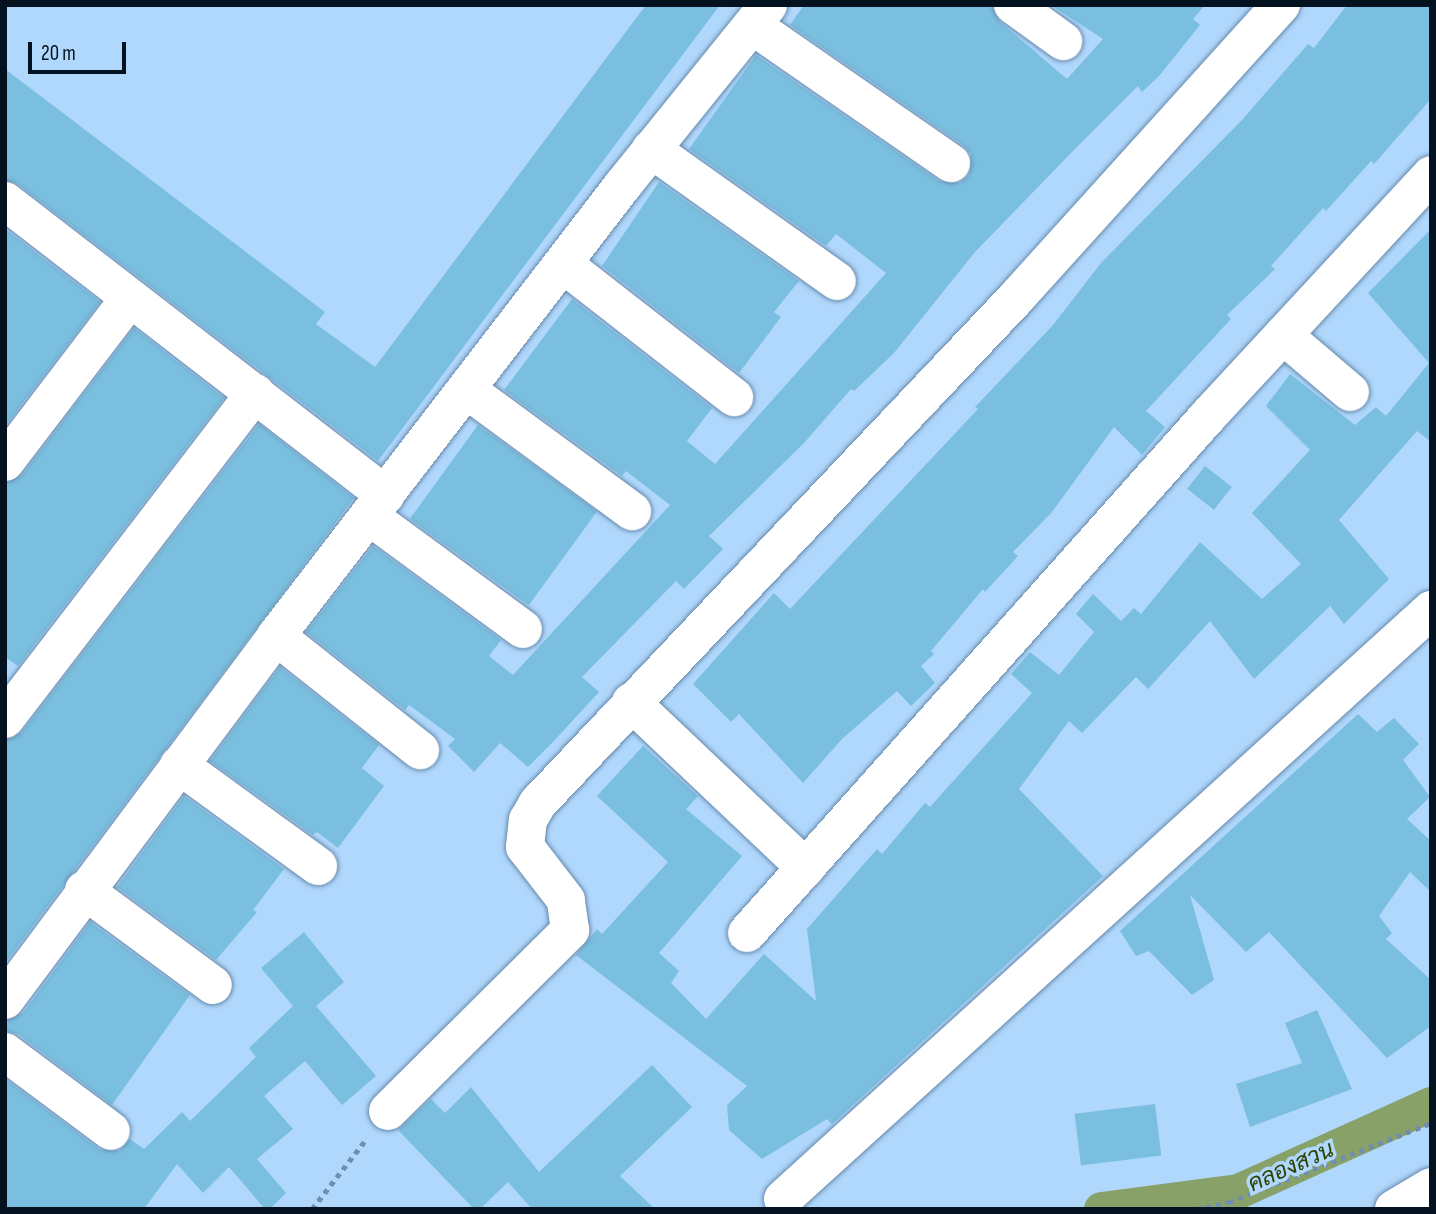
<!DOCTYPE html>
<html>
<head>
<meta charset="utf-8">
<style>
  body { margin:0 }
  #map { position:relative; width:1436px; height:1214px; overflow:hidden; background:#b0d7fc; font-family:"Sofia Sans Condensed",Sarabun,sans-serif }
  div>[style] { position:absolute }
  .canal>* { height:35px; margin:-17.5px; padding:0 17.5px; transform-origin:17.5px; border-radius:17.5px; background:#88a169 }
  .building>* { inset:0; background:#7abfdf; transform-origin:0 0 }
  .path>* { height:4.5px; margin-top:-2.25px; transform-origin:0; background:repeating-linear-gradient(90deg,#718fab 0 5px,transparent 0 10px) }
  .roads { filter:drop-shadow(0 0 2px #668aac) drop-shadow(0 0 2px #668aac) }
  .minor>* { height:38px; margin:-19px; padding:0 19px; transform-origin:19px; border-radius:19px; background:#fff }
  span { translate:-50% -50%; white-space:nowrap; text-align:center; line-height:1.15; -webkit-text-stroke:7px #b0d7fc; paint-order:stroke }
  .water-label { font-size:23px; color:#2c4201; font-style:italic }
  .frame { position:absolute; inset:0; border:7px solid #04111e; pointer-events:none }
  .scale { position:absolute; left:28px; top:42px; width:98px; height:32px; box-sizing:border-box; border:4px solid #04111e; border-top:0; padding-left:9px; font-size:21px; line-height:24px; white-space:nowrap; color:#04111e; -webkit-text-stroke:5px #b0d7fc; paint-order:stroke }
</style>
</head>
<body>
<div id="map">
  <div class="canal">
    <i style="left:1101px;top:1209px;width:138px;rotate:-7.5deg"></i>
    <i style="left:1238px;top:1191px;width:212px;rotate:-24.3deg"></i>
  </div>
  <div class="building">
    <i style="clip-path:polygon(646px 5px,720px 5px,378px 461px,18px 184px,5px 180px,5px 69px,325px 312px,316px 324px,375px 367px)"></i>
    <i style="clip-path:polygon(804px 5px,992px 5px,1000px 22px,1067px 79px,1103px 39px,1051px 5px,1205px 5px,1193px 19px,1200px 25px,1159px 76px,1142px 92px,1138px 86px,1072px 152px,975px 252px,894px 353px,854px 391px,851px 389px,804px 443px,709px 536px,723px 549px,684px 589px,676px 581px,582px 677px,599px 692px,551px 744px,528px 767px,500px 743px,474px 772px,448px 746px,455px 739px,409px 705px,405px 710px,306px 632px,373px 546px,501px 640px,489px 656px,513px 675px,670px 505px,626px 471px,622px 476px,504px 390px,572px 299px,712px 408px,687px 441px,715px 464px,886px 273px,836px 234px,826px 246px,689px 149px,756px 55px,939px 181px,960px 183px,969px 175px,971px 154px,963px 145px,790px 25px)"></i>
    <i style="clip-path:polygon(1347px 5px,1431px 5px,1431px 99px,1374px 164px,1371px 161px,1326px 211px,1323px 208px,1271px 266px,1275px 269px,1227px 315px,1231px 319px,1146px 411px,1165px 427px,1142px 455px,1114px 427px,1052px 512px,1013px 552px,1018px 556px,985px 592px,983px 589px,931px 651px,934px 654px,921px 666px,935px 683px,911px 706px,897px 691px,842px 739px,803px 783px,739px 714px,731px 722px,693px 684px,774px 593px,790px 609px,978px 409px,975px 407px,1053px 325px,1101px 263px,1243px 119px,1308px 44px,1314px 48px)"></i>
    <i style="clip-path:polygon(659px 182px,799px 281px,774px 312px,781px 317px,739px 373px,602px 266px)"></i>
    <i style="clip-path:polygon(5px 229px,100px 302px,5px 426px)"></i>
    <i style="clip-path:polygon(1431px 229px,1431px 442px,1417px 431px,1339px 520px,1389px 579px,1344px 624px,1330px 606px,1254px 679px,1210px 621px,1148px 689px,1136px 677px,1082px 733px,1069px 721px,1019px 789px,1103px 876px,832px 1124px,827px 1119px,762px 1159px,729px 1130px,727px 1105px,747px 1086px,576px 955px,597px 929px,602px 934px,668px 862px,597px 796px,643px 746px,698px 796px,686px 809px,742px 856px,659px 953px,679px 971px,671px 983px,706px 1019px,764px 954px,816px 1001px,807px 929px,877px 849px,882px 854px,925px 803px,930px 807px,1032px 693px,1011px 674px,1030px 652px,1059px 675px,1094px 632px,1076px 614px,1093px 594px,1121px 621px,1134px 608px,1141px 614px,1200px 542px,1262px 599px,1301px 564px,1252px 513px,1310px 450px,1266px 406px,1290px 374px,1355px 425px,1376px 407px,1386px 416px,1429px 363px,1368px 293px)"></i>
    <i style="clip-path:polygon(134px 328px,224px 398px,18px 666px,5px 657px,5px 483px,22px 475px)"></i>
    <i style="clip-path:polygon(259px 424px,354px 498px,5px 963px,5px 740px,22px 732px)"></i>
    <i style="left:478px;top:425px;width:147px;height:116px;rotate:36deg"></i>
    <i style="left:1205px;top:466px;width:34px;height:29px;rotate:38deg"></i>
    <i style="clip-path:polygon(280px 667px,379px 745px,362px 768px,384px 786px,338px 848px,317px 832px,313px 835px,210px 761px)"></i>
    <i style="clip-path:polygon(1358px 714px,1377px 732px,1394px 718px,1419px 744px,1403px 760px,1430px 797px,1407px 819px,1431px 841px,1431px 892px,1410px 872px,1379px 916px,1392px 933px,1386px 939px,1431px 980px,1431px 1026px,1387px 1058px,1269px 932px,1246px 952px,1190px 895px,1214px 980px,1192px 995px,1149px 951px,1136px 956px,1120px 931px)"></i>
    <i style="clip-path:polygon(184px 796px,284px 869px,253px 910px,257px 912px,216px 960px,117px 887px)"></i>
    <i style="clip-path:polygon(90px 922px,190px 995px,112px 1105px,18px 1034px,5px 1031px,5px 1021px,23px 1013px)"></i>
    <i style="clip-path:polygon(304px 932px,344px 982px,316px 1006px,376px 1076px,342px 1105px,305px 1061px,264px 1096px,293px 1129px,257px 1159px,286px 1193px,270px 1209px,265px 1209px,229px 1167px,203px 1193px,177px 1164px,144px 1209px,5px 1209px,5px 1079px,99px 1149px,119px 1151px,130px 1139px,144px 1149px,182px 1112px,190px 1121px,256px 1057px,249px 1048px,293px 1006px,261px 968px)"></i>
    <i style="clip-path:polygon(1317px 1010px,1352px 1089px,1250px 1127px,1236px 1084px,1302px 1063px,1285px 1023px)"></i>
    <i style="clip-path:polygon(652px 1065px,692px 1107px,620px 1176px,655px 1209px,532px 1209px,508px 1182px,480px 1209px,474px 1209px,398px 1130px,431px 1099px,445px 1113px,471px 1087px,539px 1172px)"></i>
    <i style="left:1155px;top:1104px;width:52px;height:81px;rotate:83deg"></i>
  </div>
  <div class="path">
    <i style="left:312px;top:1209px;width:90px;rotate:-52.2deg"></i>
    <i style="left:1196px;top:1209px;width:34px;rotate:-12deg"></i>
    <i style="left:1229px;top:1202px;width:217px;rotate:-21.4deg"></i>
  </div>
  <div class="roads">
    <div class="minor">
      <i style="left:1013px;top:5px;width:62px;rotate:35.8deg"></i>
      <i style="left:753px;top:26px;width:241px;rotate:34.7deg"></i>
      <i style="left:651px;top:149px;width:228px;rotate:35.4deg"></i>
      <i style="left:5px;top:201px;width:481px;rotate:37.7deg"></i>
      <i style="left:563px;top:264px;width:217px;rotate:37.9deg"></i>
      <i style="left:1283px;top:335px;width:88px;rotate:40.4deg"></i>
      <i style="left:467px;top:390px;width:205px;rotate:36.3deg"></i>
      <i style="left:5px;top:462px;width:206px;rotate:-52.7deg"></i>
      <i style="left:369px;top:516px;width:191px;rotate:36.3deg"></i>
      <i style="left:276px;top:636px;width:184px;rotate:38.4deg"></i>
      <i style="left:631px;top:702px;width:241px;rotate:43.5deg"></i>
      <i style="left:5px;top:719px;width:411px;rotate:-52.5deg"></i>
      <i style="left:179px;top:765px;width:172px;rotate:36deg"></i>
      <i style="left:84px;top:890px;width:160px;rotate:36.4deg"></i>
      <i style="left:747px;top:933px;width:694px;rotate:-48.27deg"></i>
      <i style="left:1209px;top:415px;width:327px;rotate:-47.2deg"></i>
      <i style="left:5px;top:1000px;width:454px;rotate:-53.3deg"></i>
      <i style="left:276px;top:636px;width:569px;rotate:-52.43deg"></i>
      <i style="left:623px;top:185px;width:231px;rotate:-51.1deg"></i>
      <i style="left:5px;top:1052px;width:132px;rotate:36.7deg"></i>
      <i style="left:388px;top:1111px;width:257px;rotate:-44.8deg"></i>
      <i style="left:570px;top:930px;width:30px;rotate:-98deg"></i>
      <i style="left:566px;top:900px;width:67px;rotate:-127.7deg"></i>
      <i style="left:525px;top:847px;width:27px;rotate:-84deg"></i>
      <i style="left:528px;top:820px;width:20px;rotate:-60deg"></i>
      <i style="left:538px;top:803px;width:697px;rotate:-46.57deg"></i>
      <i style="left:1017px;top:297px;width:394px;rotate:-47.9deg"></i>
      <i style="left:783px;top:1199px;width:876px;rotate:-42.27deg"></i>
      <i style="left:1394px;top:1209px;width:43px;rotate:-30.7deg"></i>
    </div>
  </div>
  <div class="water-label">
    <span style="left:1291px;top:1167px;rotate:-24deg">คลองสวน</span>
  </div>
  <div class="frame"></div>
  <div class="scale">20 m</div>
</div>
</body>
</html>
